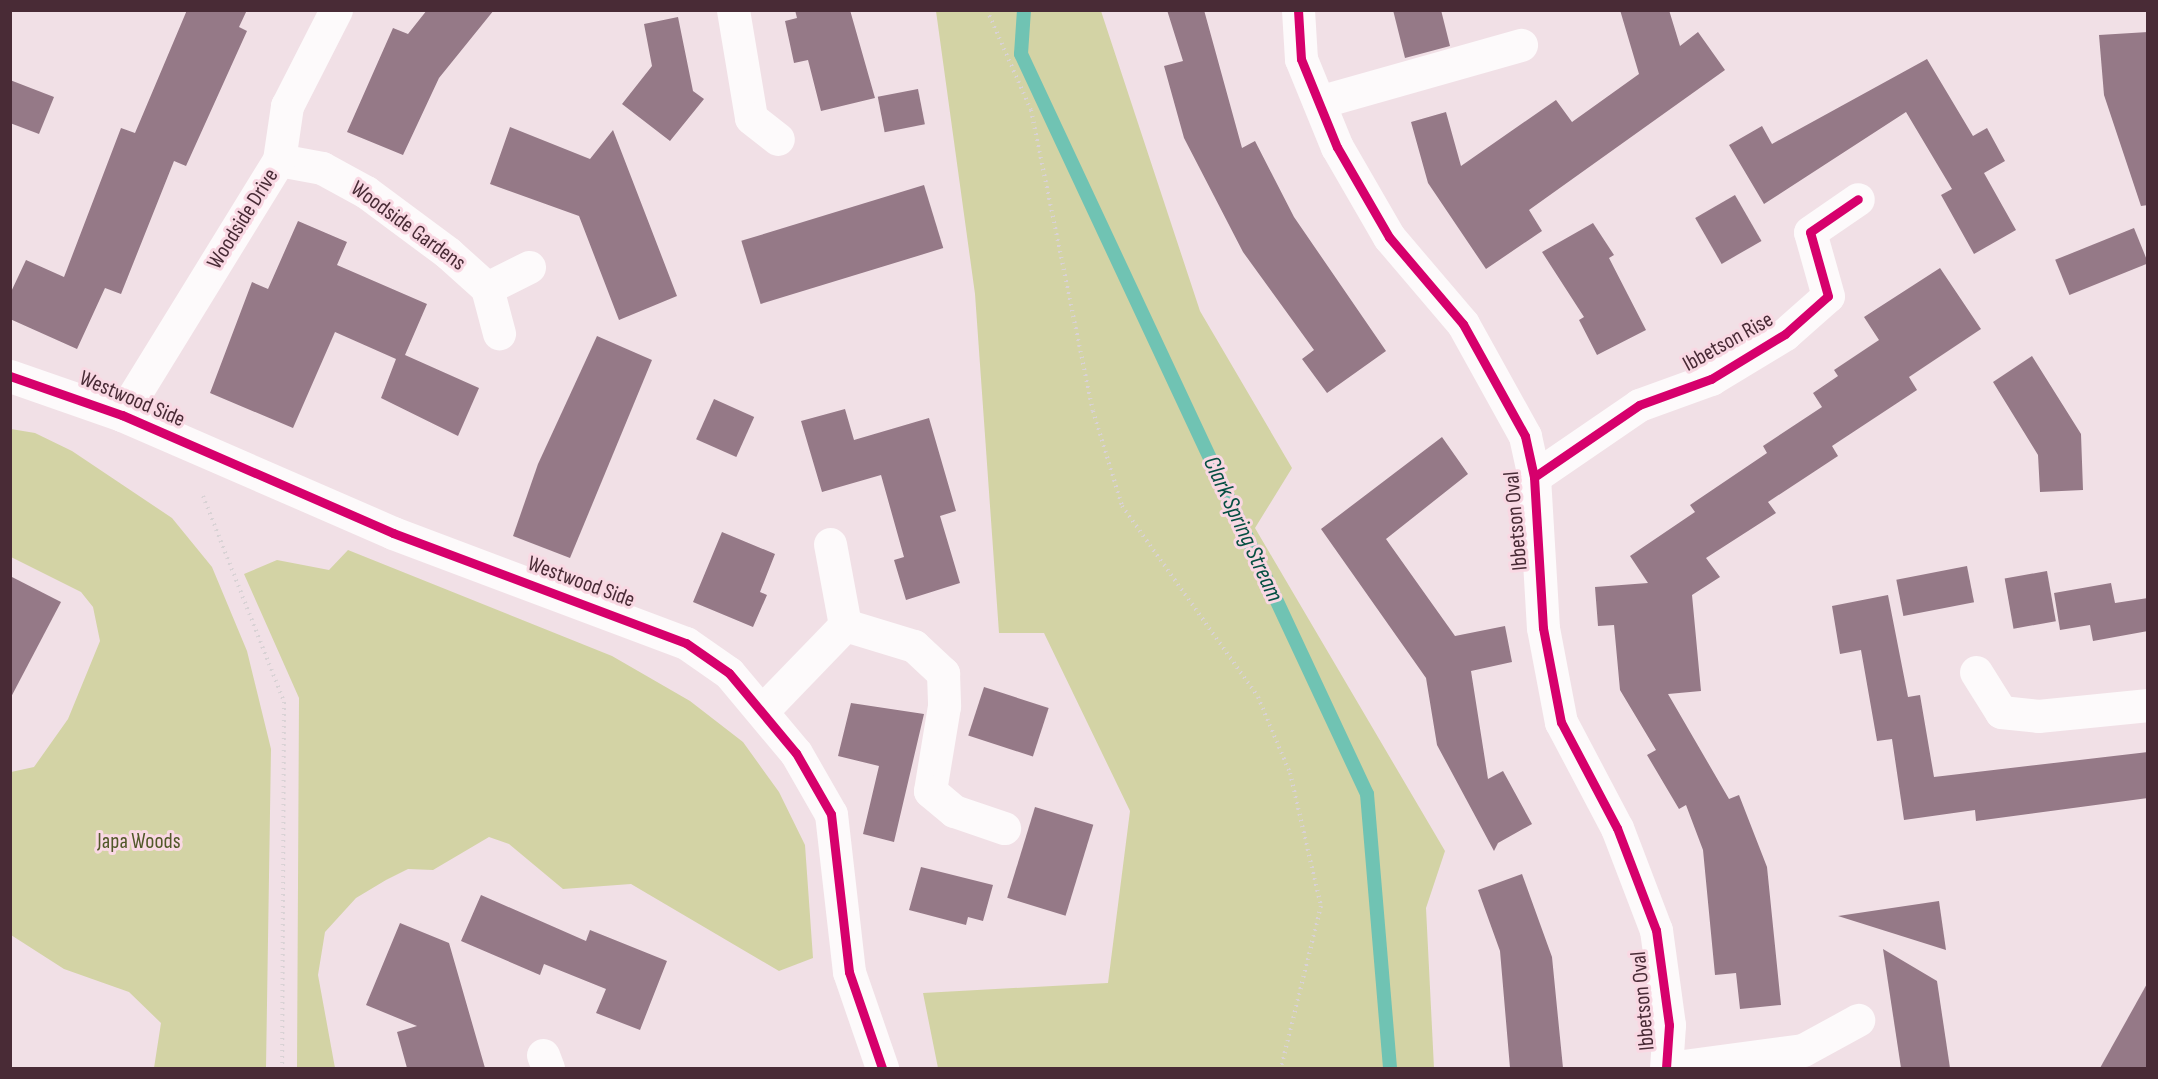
<!DOCTYPE html>
<html>
<head>
<meta charset="utf-8">
<style>
  body { margin:0 }
  #map { position:relative; width:2158px; height:1079px; overflow:hidden; background:#f1e0e6; font-family:"Sofia Sans Condensed",sans-serif }
  div>[style] { position:absolute }
  .green>* { inset:0; background:#d3d3a5 }
  .stream>* { height:14px; margin:-7px; padding:0 7px; transform-origin:7px; border-radius:7px; background:#70c3b3 }
  .building>* { inset:0; background:#957987; transform-origin:0 0 }
  .path>* { height:4px; margin-top:-2px; transform-origin:0; background:repeating-linear-gradient(90deg,#d9d2d5 0 1.5px,transparent 0 6px) }
  .minor>* { height:33px; margin:-16.5px; padding:0 16.5px; transform-origin:16.5px; border-radius:16.5px; background:#fdfafb }
  .cycleway>* { height:9px; margin:-4.5px; padding:0 4.5px; transform-origin:4.5px; border-radius:4.5px; background:#d6006c }
  span { translate:-50% -50%; white-space:nowrap; text-align:center; line-height:1.15; -webkit-text-stroke:6px #f9d8e3; paint-order:stroke }
  .street-label { font-size:22px; color:#492b36 }
  .park-label { font-size:22px; color:#515829 }
  .water-label { font-size:24px; color:#064f42; font-style:italic }
  .frame { position:absolute; inset:0; border:12px solid #492b36; pointer-events:none }
</style>
</head>
<body>
<div id="map">
  <div class="green">
    <i style="clip-path:polygon(936px 11px,1101px 11px,1200px 311px,1292px 468px,1255px 528px,1445px 851px,1426px 908px,1434px 1068px,938px 1068px,923px 993px,1108px 983px,1130px 811px,1044px 633px,999px 633px,975px 294px)"></i>
    <i style="clip-path:polygon(11px 429px,35px 433px,72px 451px,172px 518px,212px 567px,247px 651px,271px 749px,266px 1068px,154px 1068px,161px 1023px,129px 992px,64px 969px,11px 935px,11px 772px,34px 767px,68px 719px,100px 641px,93px 607px,81px 592px,11px 557px)"></i>
    <i style="clip-path:polygon(348px 550px,612px 656px,690px 701px,743px 742px,779px 792px,805px 845px,813px 958px,779px 971px,631px 884px,563px 889px,509px 844px,489px 837px,433px 870px,408px 869px,386px 880px,356px 898px,325px 932px,318px 975px,335px 1068px,297px 1068px,299px 698px,244px 574px,277px 560px,329px 570px)"></i>
  </div>
  <div class="stream">
    <i style="left:1024px;top:10px;width:44px;rotate:93.9deg"></i>
    <i style="left:1021px;top:54px;width:817px;rotate:64.94deg"></i>
    <i style="left:1367px;top:794px;width:275px;rotate:85.2deg"></i>
  </div>
  <div class="building">
    <i style="clip-path:polygon(187px 10px,247px 10px,239px 27px,247px 31px,186px 166px,174px 161px,121px 294px,105px 288px,77px 349px,10px 319px,10px 294px,26px 260px,64px 277px,121px 128px,135px 133px)"></i>
    <i style="clip-path:polygon(427px 10px,494px 10px,439px 78px,403px 155px,347px 132px,393px 28px,408px 34px)"></i>
    <i style="clip-path:polygon(795px 10px,850px 10px,875px 98px,821px 111px,808px 60px,794px 63px,785px 21px,797px 18px)"></i>
    <i style="clip-path:polygon(1167px 10px,1204px 10px,1242px 148px,1255px 141px,1294px 217px,1386px 351px,1327px 393px,1302px 359px,1314px 350px,1243px 252px,1184px 138px,1164px 66px,1183px 61px)"></i>
    <i style="clip-path:polygon(1393px 10px,1441px 10px,1450px 46px,1405px 58px)"></i>
    <i style="clip-path:polygon(1620px 10px,1669px 10px,1680px 46px,1698px 32px,1725px 70px,1529px 210px,1542px 231px,1486px 269px,1428px 183px,1411px 122px,1446px 112px,1461px 166px,1556px 100px,1572px 122px,1639px 74px)"></i>
    <i style="clip-path:polygon(678px 17px,693px 91px,704px 99px,670px 141px,622px 104px,652px 66px,644px 24px)"></i>
    <i style="clip-path:polygon(2148px 32px,2148px 205px,2141px 206px,2104px 95px,2099px 35px)"></i>
    <i style="clip-path:polygon(1927px 59px,1973px 136px,1987px 128px,2005px 161px,1984px 173px,2016px 230px,1974px 254px,1941px 195px,1952px 189px,1906px 112px,1764px 204px,1729px 145px,1762px 126px,1772px 144px)"></i>
    <i style="clip-path:polygon(10px 80px,54px 97px,39px 134px,10px 123px)"></i>
    <i style="left:918px;top:89px;width:36px;height:41px;rotate:79deg"></i>
    <i style="clip-path:polygon(510px 127px,590px 159px,613px 130px,677px 296px,619px 320px,579px 216px,490px 184px)"></i>
    <i style="left:924px;top:185px;width:66px;height:191px;rotate:73deg"></i>
    <i style="left:1735px;top:195px;width:53px;height:46px;rotate:60deg"></i>
    <i style="clip-path:polygon(298px 221px,347px 242px,337px 265px,427px 304px,405px 355px,479px 388px,458px 436px,381px 398px,396px 359px,335px 332px,293px 428px,210px 393px,252px 282px,268px 289px)"></i>
    <i style="clip-path:polygon(1593px 223px,1614px 255px,1609px 258px,1646px 330px,1597px 355px,1579px 320px,1584px 317px,1542px 252px)"></i>
    <i style="left:2134px;top:228px;width:38px;height:85px;rotate:68deg"></i>
    <i style="clip-path:polygon(1940px 268px,1981px 329px,1909px 377px,1917px 390px,1832px 446px,1838px 456px,1768px 502px,1776px 513px,1706px 558px,1720px 577px,1692px 595px,1701px 691px,1668px 694px,1729px 799px,1739px 795px,1767px 867px,1781px 1005px,1740px 1009px,1736px 973px,1715px 975px,1703px 850px,1686px 805px,1679px 809px,1647px 755px,1656px 750px,1620px 690px,1614px 625px,1598px 626px,1595px 587px,1648px 583px,1630px 556px,1695px 512px,1690px 505px,1767px 453px,1763px 446px,1822px 407px,1813px 393px,1838px 376px,1834px 370px,1879px 340px,1864px 317px)"></i>
    <i style="clip-path:polygon(597px 336px,652px 360px,570px 558px,513px 536px,538px 464px)"></i>
    <i style="clip-path:polygon(2032px 356px,2081px 434px,2083px 490px,2040px 492px,2038px 455px,1993px 382px)"></i>
    <i style="left:714px;top:399px;width:44px;height:44px;rotate:24deg"></i>
    <i style="clip-path:polygon(845px 409px,854px 440px,929px 418px,956px 511px,940px 516px,960px 583px,906px 600px,894px 560px,904px 557px,881px 475px,822px 492px,801px 421px)"></i>
    <i style="clip-path:polygon(1442px 437px,1468px 474px,1386px 539px,1455px 636px,1505px 626px,1512px 662px,1471px 671px,1488px 779px,1503px 771px,1532px 824px,1498px 843px,1494px 851px,1437px 745px,1426px 678px,1321px 529px)"></i>
    <i style="clip-path:polygon(722px 532px,775px 554px,760px 592px,767px 595px,753px 627px,693px 602px)"></i>
    <i style="left:1967px;top:566px;width:37px;height:72px;rotate:79deg"></i>
    <i style="left:2047px;top:571px;width:51px;height:43px;rotate:80deg"></i>
    <i style="clip-path:polygon(10px 576px,61px 602px,10px 699px)"></i>
    <i style="clip-path:polygon(2111px 583px,2115px 603px,2148px 598px,2148px 631px,2093px 641px,2090px 625px,2060px 630px,2054px 593px)"></i>
    <i style="clip-path:polygon(1888px 595px,1908px 697px,1920px 695px,1934px 777px,2148px 752px,2148px 798px,1976px 821px,1975px 810px,1904px 820px,1892px 739px,1877px 741px,1861px 650px,1840px 654px,1832px 606px)"></i>
    <i style="left:984px;top:687px;width:68px;height:51px;rotate:18deg"></i>
    <i style="clip-path:polygon(851px 703px,924px 714px,894px 842px,863px 834px,879px 766px,838px 756px)"></i>
    <i style="left:1035px;top:807px;width:61px;height:95px;rotate:17deg"></i>
    <i style="clip-path:polygon(921px 867px,993px 885px,983px 921px,968px 917px,966px 925px,909px 910px)"></i>
    <i style="clip-path:polygon(1522px 874px,1552px 957px,1563px 1068px,1510px 1068px,1500px 951px,1478px 890px)"></i>
    <i style="clip-path:polygon(481px 895px,586px 941px,590px 930px,667px 961px,640px 1030px,596px 1013px,606px 989px,544px 964px,540px 975px,461px 941px)"></i>
    <i style="clip-path:polygon(1939px 901px,1946px 950px,1838px 916px)"></i>
    <i style="clip-path:polygon(400px 923px,449px 943px,485px 1068px,407px 1068px,397px 1032px,417px 1026px,366px 1005px)"></i>
    <i style="clip-path:polygon(1883px 949px,1937px 981px,1950px 1068px,1901px 1068px)"></i>
    <i style="clip-path:polygon(2148px 982px,2148px 1068px,2100px 1068px)"></i>
  </div>
  <div class="path">
    <i style="left:987px;top:10px;width:109px;rotate:66.3deg"></i>
    <i style="left:1031px;top:110px;width:307px;rotate:78.4deg"></i>
    <i style="left:1093px;top:411px;width:99px;rotate:73deg"></i>
    <i style="left:1122px;top:506px;width:234px;rotate:54.5deg"></i>
    <i style="left:1258px;top:697px;width:82px;rotate:67.2deg"></i>
    <i style="left:1290px;top:773px;width:137px;rotate:76.9deg"></i>
    <i style="left:1321px;top:906px;width:167px;rotate:103.9deg"></i>
    <i style="left:203px;top:496px;width:221px;rotate:68.5deg"></i>
    <i style="left:284px;top:702px;width:366px;rotate:90.3deg"></i>
  </div>
  <div class="minor">
    <i style="left:733px;top:10px;width:109px;rotate:80.5deg"></i>
    <i style="left:751px;top:118px;width:34px;rotate:38deg"></i>
    <i style="left:1298px;top:10px;width:49px;rotate:86.5deg"></i>
    <i style="left:1301px;top:59px;width:95px;rotate:67.8deg"></i>
    <i style="left:1337px;top:147px;width:104px;rotate:60deg"></i>
    <i style="left:1389px;top:237px;width:114px;rotate:49.6deg"></i>
    <i style="left:1463px;top:324px;width:128px;rotate:61deg"></i>
    <i style="left:1525px;top:436px;width:42px;rotate:77.6deg"></i>
    <i style="left:1534px;top:477px;width:151px;rotate:86.6deg"></i>
    <i style="left:1543px;top:628px;width:96px;rotate:79.2deg"></i>
    <i style="left:1561px;top:722px;width:120px;rotate:62.2deg"></i>
    <i style="left:1617px;top:828px;width:109px;rotate:69.1deg"></i>
    <i style="left:1656px;top:930px;width:96px;rotate:82.2deg"></i>
    <i style="left:1669px;top:1025px;width:43px;rotate:94deg"></i>
    <i style="left:1319px;top:102px;width:210px;rotate:-15.8deg"></i>
    <i style="left:279px;top:160px;width:44px;rotate:10.5deg"></i>
    <i style="left:322px;top:168px;width:50px;rotate:28.6deg"></i>
    <i style="left:366px;top:192px;width:102px;rotate:36.6deg"></i>
    <i style="left:448px;top:253px;width:52px;rotate:41.9deg"></i>
    <i style="left:487px;top:288px;width:47px;rotate:75.1deg"></i>
    <i style="left:487px;top:288px;width:47px;rotate:-26.6deg"></i>
    <i style="left:10px;top:376px;width:119px;rotate:19.2deg"></i>
    <i style="left:122px;top:415px;width:296px;rotate:23.5deg"></i>
    <i style="left:393px;top:533px;width:313px;rotate:20.6deg"></i>
    <i style="left:686px;top:643px;width:52px;rotate:34.9deg"></i>
    <i style="left:729px;top:673px;width:104px;rotate:50.1deg"></i>
    <i style="left:796px;top:753px;width:70px;rotate:60.2deg"></i>
    <i style="left:831px;top:814px;width:159px;rotate:83.5deg"></i>
    <i style="left:849px;top:972px;width:102px;rotate:71deg"></i>
    <i style="left:122px;top:415px;width:299px;rotate:-58.4deg"></i>
    <i style="left:279px;top:160px;width:55px;rotate:-81.6deg"></i>
    <i style="left:287px;top:106px;width:108px;rotate:-63deg"></i>
    <i style="left:1534px;top:477px;width:127px;rotate:-34.4deg"></i>
    <i style="left:1639px;top:405px;width:77px;rotate:-19.9deg"></i>
    <i style="left:1711px;top:379px;width:87px;rotate:-31.3deg"></i>
    <i style="left:1785px;top:334px;width:57px;rotate:-41.5deg"></i>
    <i style="left:1828px;top:296px;width:66px;rotate:-105.7deg"></i>
    <i style="left:1810px;top:232px;width:58px;rotate:-34.5deg"></i>
    <i style="left:830px;top:544px;width:82px;rotate:79.5deg"></i>
    <i style="left:1976px;top:672px;width:47px;rotate:58deg"></i>
    <i style="left:2001px;top:712px;width:37px;rotate:6deg"></i>
    <i style="left:2038px;top:716px;width:111px;rotate:-5.7deg"></i>
    <i style="left:764px;top:709px;width:117px;rotate:-46deg"></i>
    <i style="left:845px;top:625px;width:72px;rotate:16.9deg"></i>
    <i style="left:914px;top:646px;width:40px;rotate:43deg"></i>
    <i style="left:943px;top:673px;width:33px;rotate:88deg"></i>
    <i style="left:944px;top:706px;width:86px;rotate:99.4deg"></i>
    <i style="left:930px;top:791px;width:31px;rotate:40deg"></i>
    <i style="left:954px;top:811px;width:53px;rotate:18.8deg"></i>
    <i style="left:543px;top:1055px;width:14px;rotate:69deg"></i>
    <i style="left:1668px;top:1068px;width:136px;rotate:-7.6deg"></i>
    <i style="left:1803px;top:1050px;width:63px;rotate:-28.6deg"></i>
  </div>
  <div class="cycleway">
    <i style="left:1298px;top:10px;width:49px;rotate:86.5deg"></i>
    <i style="left:1301px;top:59px;width:95px;rotate:67.8deg"></i>
    <i style="left:1337px;top:147px;width:104px;rotate:60deg"></i>
    <i style="left:1389px;top:237px;width:114px;rotate:49.6deg"></i>
    <i style="left:1463px;top:324px;width:128px;rotate:61deg"></i>
    <i style="left:1525px;top:436px;width:42px;rotate:77.6deg"></i>
    <i style="left:1534px;top:477px;width:151px;rotate:86.6deg"></i>
    <i style="left:1543px;top:628px;width:96px;rotate:79.2deg"></i>
    <i style="left:1561px;top:722px;width:120px;rotate:62.2deg"></i>
    <i style="left:1617px;top:828px;width:109px;rotate:69.1deg"></i>
    <i style="left:1656px;top:930px;width:96px;rotate:82.2deg"></i>
    <i style="left:1669px;top:1025px;width:43px;rotate:94deg"></i>
    <i style="left:10px;top:376px;width:119px;rotate:19.2deg"></i>
    <i style="left:122px;top:415px;width:296px;rotate:23.5deg"></i>
    <i style="left:393px;top:533px;width:313px;rotate:20.6deg"></i>
    <i style="left:686px;top:643px;width:52px;rotate:34.9deg"></i>
    <i style="left:729px;top:673px;width:104px;rotate:50.1deg"></i>
    <i style="left:796px;top:753px;width:70px;rotate:60.2deg"></i>
    <i style="left:831px;top:814px;width:159px;rotate:83.5deg"></i>
    <i style="left:849px;top:972px;width:102px;rotate:71deg"></i>
    <i style="left:1534px;top:477px;width:127px;rotate:-34.4deg"></i>
    <i style="left:1639px;top:405px;width:77px;rotate:-19.9deg"></i>
    <i style="left:1711px;top:379px;width:87px;rotate:-31.3deg"></i>
    <i style="left:1785px;top:334px;width:57px;rotate:-41.5deg"></i>
    <i style="left:1828px;top:296px;width:66px;rotate:-105.7deg"></i>
    <i style="left:1810px;top:232px;width:58px;rotate:-34.5deg"></i>
  </div>
  <div class="street-label">
    <span style="left:243px;top:219px;rotate:-58deg">Woodside Drive</span>
    <span style="left:408px;top:226px;rotate:36deg">Woodside Gardens</span>
    <span style="left:1728px;top:342px;rotate:-29deg">Ibbetson Rise</span>
    <span style="left:132px;top:399px;rotate:23deg">Westwood Side</span>
    <span style="left:1516px;top:521px;rotate:-95deg">Ibbetson Oval</span>
    <span style="left:581px;top:582px;rotate:20deg">Westwood Side</span>
    <span style="left:1643px;top:1001px;rotate:-95deg">Ibbetson Oval</span>
  </div>
  <div class="park-label">
    <span style="left:139px;top:842px">Japa Woods</span>
  </div>
  <div class="water-label">
    <span style="left:1243px;top:529px;rotate:65deg">Clark Spring Stream</span>
  </div>
  <div class="frame"></div>
</div>
</body>
</html>
